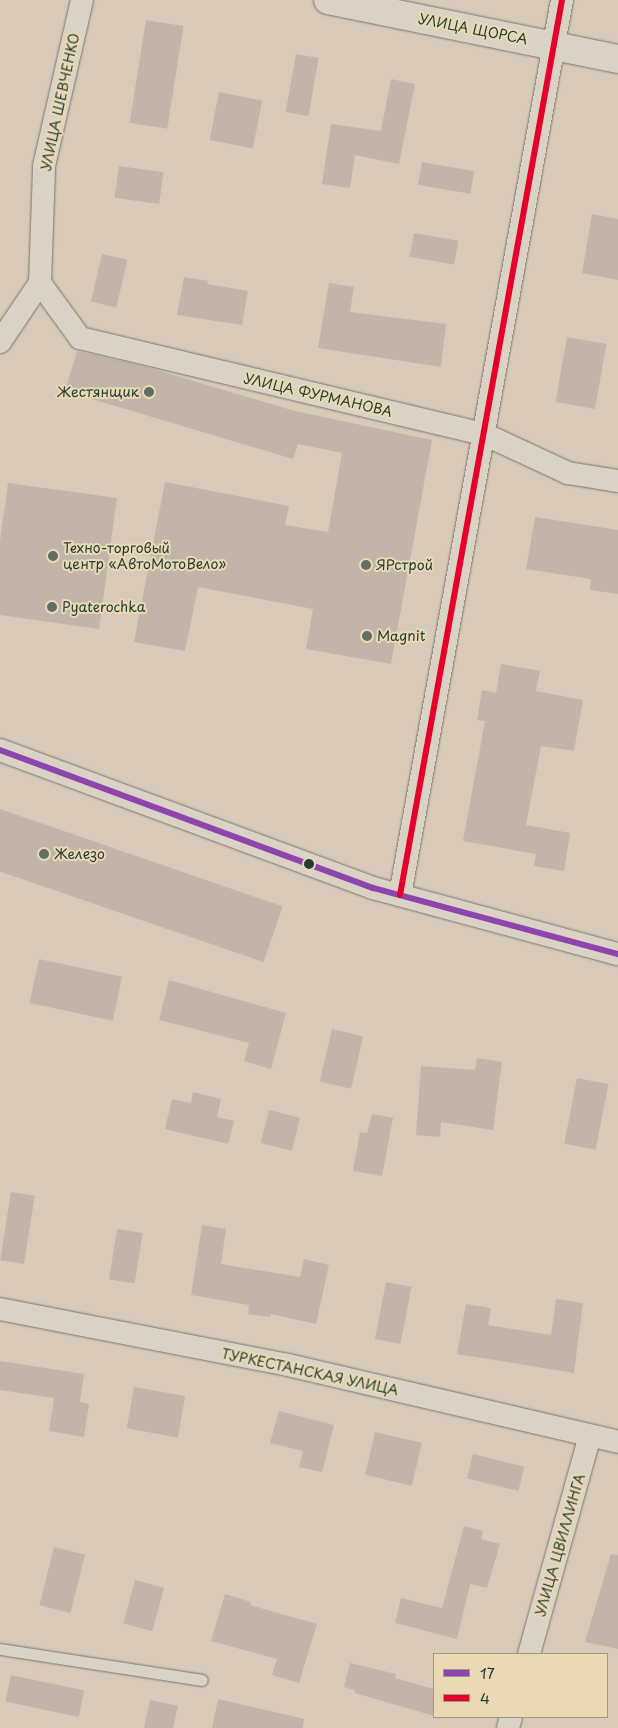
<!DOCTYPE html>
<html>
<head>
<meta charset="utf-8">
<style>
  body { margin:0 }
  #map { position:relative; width:618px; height:1728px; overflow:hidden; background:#d9c9b9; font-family:"Playpen Sans",sans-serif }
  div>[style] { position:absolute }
  .building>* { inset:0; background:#c3b4aa; transform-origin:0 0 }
  .roads { filter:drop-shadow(0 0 1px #78766e) drop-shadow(0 0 1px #78766e) }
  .service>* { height:11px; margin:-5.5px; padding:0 5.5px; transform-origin:5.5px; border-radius:5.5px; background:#dad2c5 }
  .minor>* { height:22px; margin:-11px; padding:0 11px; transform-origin:11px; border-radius:11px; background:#dad2c5 }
  .secondary>* { height:28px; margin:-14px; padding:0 14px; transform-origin:14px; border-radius:14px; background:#dad2c5 }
  .bus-1>* { height:6px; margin:-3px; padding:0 3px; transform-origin:3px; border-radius:3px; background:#8e44ad }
  .bus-2>* { height:6px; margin:-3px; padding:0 3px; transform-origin:3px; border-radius:3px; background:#e4002b }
  .dots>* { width:14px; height:14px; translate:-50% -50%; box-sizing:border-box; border:2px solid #ebd9b6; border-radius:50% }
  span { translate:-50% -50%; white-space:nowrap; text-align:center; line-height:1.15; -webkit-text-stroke:4px #ebd9b6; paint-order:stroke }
  .street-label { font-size:14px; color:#1f3d34 }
  .poi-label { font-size:14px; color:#1f3d34 }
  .right { translate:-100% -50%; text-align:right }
  .left { translate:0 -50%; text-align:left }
  .legend { position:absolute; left:433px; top:1653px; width:175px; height:65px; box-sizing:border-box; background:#ebd9b6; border:1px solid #999b82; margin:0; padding:6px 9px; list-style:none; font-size:15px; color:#1f3d34 }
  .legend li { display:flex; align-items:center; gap:10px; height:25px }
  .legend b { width:25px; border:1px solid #999b82 }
</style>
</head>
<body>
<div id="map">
  <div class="building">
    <i style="left:146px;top:20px;width:38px;height:104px;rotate:9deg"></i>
    <i style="left:296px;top:54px;width:23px;height:59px;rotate:10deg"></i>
    <i style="clip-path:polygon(391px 79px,415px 84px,399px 164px,355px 155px,350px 188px,322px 184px,331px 124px,381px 131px)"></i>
    <i style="left:219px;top:92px;width:44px;height:49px;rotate:11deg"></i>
    <i style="left:422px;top:162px;width:53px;height:23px;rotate:10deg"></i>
    <i style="left:119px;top:166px;width:45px;height:32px;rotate:8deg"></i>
    <i style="clip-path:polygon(592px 214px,618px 219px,618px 280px,582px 273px)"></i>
    <i style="left:414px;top:233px;width:45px;height:24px;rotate:10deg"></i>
    <i style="left:102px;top:254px;width:26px;height:49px;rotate:13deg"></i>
    <i style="clip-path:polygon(184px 277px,208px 281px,207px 284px,248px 291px,242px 325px,177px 315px)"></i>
    <i style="clip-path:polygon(329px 283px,354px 287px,350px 312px,446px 324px,441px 367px,318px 348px)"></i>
    <i style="left:567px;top:337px;width:40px;height:66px;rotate:10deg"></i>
    <i style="clip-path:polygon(77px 351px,146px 367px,295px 411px,432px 440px,391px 664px,306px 649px,313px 609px,198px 587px,185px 651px,134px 642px,165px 482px,289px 506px,285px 525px,328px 532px,342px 453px,298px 444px,293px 459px,65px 391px)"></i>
    <i style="clip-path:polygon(8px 483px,117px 498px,99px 629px,0 615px,0 541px)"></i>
    <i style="clip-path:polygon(535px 517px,618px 530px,618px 594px,590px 590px,591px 579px,526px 569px)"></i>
    <i style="clip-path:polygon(501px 664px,540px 671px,536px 691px,583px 700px,574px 751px,541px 746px,526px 825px,570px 833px,564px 871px,534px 866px,536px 854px,463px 841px,485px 721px,477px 720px,482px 690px,496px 693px)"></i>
    <i style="left:0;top:809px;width:299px;height:59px;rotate:19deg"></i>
    <i style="left:39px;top:959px;width:85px;height:45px;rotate:12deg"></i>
    <i style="clip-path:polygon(169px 980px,286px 1013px,271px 1069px,244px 1061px,249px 1043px,159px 1020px)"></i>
    <i style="left:332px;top:1029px;width:32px;height:54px;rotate:13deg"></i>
    <i style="clip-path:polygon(477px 1058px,502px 1062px,493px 1130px,441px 1122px,440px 1137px,416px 1135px,421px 1066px,475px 1070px)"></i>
    <i style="left:577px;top:1078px;width:32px;height:67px;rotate:11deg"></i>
    <i style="clip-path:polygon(193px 1092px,221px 1099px,217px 1117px,234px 1121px,228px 1144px,165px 1129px,172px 1099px,191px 1103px)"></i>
    <i style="left:269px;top:1110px;width:32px;height:34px;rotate:14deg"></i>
    <i style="clip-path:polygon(372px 1114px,393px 1118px,382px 1176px,353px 1171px,360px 1132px,367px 1133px)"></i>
    <i style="left:11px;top:1192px;width:24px;height:69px;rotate:9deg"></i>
    <i style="clip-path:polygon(202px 1225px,226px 1229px,221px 1264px,300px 1277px,304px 1259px,329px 1265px,316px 1324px,271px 1314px,270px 1317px,248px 1314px,249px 1305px,191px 1295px)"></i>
    <i style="left:117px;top:1229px;width:26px;height:51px;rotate:9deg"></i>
    <i style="left:386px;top:1282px;width:26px;height:58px;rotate:11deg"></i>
    <i style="clip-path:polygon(556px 1299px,583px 1303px,574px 1373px,457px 1354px,466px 1304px,491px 1308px,488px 1325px,551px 1335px)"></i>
    <i style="clip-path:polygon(0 1361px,84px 1374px,80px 1402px,89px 1404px,84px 1437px,49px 1431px,54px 1398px,0 1390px)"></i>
    <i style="left:134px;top:1387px;width:52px;height:42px;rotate:10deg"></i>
    <i style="clip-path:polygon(279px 1411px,334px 1425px,322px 1472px,299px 1467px,303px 1451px,270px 1443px)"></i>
    <i style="left:375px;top:1432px;width:48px;height:44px;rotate:13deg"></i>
    <i style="left:473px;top:1454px;width:53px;height:25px;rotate:14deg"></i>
    <i style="clip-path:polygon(464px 1526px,483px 1531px,481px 1539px,500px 1544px,487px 1588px,470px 1584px,457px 1639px,395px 1623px,401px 1598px,442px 1608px)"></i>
    <i style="left:54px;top:1547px;width:32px;height:60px;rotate:14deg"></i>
    <i style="clip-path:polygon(611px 1554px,618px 1555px,618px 1649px,585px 1642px)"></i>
    <i style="left:135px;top:1580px;width:30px;height:45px;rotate:15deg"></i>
    <i style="clip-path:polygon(225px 1594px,251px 1602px,250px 1605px,317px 1624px,299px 1683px,272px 1675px,277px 1659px,211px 1641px)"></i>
    <i style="clip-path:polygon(350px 1663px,396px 1674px,395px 1678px,434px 1689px,434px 1716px,355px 1693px,355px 1690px,344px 1687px)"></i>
    <i style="left:11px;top:1675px;width:75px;height:27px;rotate:12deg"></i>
    <i style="clip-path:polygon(218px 1699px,304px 1719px,303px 1728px,212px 1728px)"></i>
    <i style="clip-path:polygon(150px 1700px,178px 1706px,173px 1728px,144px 1728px)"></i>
  </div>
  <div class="roads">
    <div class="service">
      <i style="left:0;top:1649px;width:204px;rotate:8.7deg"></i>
    </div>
    <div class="minor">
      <i style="left:40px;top:283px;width:68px;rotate:54deg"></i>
      <i style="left:80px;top:338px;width:415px;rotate:13.4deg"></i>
      <i style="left:484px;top:434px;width:93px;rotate:24.9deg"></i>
      <i style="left:568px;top:473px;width:51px;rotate:9.1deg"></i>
      <i style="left:0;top:342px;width:71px;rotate:-55.9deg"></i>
      <i style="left:40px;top:283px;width:117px;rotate:-88deg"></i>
      <i style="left:44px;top:166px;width:170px;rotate:-77.1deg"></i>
      <i style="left:0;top:750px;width:398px;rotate:20.3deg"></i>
      <i style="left:373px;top:888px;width:254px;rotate:15.1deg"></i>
      <i style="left:400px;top:895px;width:910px;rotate:-79.74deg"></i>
      <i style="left:0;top:1309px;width:293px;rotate:11deg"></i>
      <i style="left:288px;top:1365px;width:339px;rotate:13.1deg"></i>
      <i style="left:529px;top:1654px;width:226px;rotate:-74.4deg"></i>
      <i style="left:508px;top:1728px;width:11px;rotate:-75deg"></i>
    </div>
    <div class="secondary">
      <i style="left:328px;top:0;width:296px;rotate:11.5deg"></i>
    </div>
  </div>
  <div class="bus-1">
    <i style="left:0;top:750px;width:398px;rotate:20.3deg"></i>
    <i style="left:373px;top:888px;width:254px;rotate:15.1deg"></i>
  </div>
  <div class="bus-2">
    <i style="left:400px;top:895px;width:910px;rotate:-79.74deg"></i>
  </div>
  <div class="dots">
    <i style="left:149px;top:392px;background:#606e63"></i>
    <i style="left:53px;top:556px;background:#606e63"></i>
    <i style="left:366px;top:565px;background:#606e63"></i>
    <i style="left:52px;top:607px;background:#606e63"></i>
    <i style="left:367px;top:636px;background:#606e63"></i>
    <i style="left:44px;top:854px;background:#606e63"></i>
    <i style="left:309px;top:864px;background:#1f3d34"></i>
  </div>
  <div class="street-label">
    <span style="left:473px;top:29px;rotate:11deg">УЛИЦА ЩОРСА</span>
    <span style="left:60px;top:102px;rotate:-78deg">УЛИЦА ШЕВЧЕНКО</span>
    <span style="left:318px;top:395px;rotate:13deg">УЛИЦА ФУРМАНОВА</span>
    <span style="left:310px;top:1372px;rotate:12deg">ТУРКЕСТАНСКАЯ УЛИЦА</span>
    <span style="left:560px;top:1545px;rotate:-74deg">УЛИЦА ЦВИЛЛИНГА</span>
  </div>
  <div class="poi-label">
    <span class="right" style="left:139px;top:392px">Жестянщик</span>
    <span class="left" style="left:63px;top:556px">Техно-торговый<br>центр «АвтоМотоВело»</span>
    <span class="left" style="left:376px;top:565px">ЯРстрой</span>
    <span class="left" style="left:62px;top:607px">Pyaterochka</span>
    <span class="left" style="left:377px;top:636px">Magnit</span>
    <span class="left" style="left:54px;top:854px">Железо</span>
  </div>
  <ul class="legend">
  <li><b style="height:6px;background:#8e44ad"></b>17</li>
  <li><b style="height:6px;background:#e4002b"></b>4</li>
  </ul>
</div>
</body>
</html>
